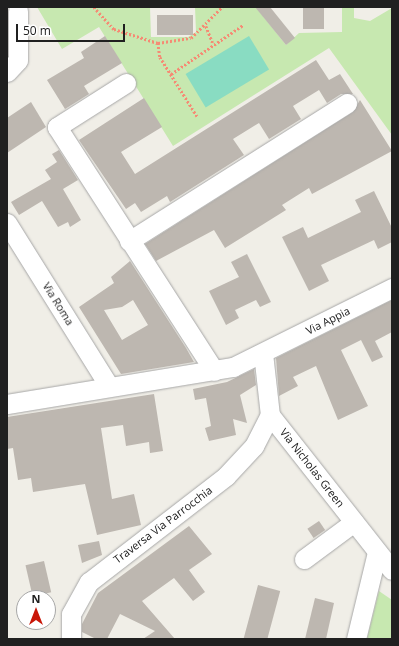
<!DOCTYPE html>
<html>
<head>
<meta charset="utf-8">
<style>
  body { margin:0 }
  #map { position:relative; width:399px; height:646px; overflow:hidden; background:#f0eee7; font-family:"Open Sans",sans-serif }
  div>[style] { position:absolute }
  .grass>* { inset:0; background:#c7e8b0 }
  .pitch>* { inset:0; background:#89dcc2; transform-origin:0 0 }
  .building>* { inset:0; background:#bdb7b0; transform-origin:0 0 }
  .path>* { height:2.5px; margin-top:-1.25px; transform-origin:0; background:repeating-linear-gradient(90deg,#f58b74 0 2px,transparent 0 4px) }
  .roads { filter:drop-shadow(0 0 1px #a7a7a7) drop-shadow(0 0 1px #a7a7a7) }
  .minor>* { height:19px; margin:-9.5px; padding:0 9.5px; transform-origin:9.5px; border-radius:9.5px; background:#fff }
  span { translate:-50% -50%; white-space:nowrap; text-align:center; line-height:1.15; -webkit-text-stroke:3.5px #fff; paint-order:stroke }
  .street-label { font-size:11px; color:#202020 }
  .frame { position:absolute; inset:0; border:8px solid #202020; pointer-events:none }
  .north { position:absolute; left:16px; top:590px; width:40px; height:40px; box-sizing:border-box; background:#fff; border:1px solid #a6a6a6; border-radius:50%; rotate:0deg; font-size:11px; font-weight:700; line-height:16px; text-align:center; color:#202020 }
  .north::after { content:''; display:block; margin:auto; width:14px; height:18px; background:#c91608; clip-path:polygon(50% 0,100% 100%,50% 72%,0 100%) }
  .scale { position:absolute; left:16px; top:24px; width:109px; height:18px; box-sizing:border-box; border:2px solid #202020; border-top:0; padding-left:5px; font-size:12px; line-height:14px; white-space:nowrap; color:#202020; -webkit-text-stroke:3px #fff; paint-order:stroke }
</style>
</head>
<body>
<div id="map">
  <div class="grass">
    <i style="clip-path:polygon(37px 7px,150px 7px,151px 37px,188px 37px,196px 32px,195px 7px,261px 7px,258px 10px,286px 45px,299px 33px,342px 32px,342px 8px,354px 7px,354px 18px,370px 21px,392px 8px,392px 135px,329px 48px,173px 146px,99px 27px,62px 49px)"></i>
    <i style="clip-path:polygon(379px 591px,392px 600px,392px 639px,367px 639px)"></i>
  </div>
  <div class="pitch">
    <i style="left:249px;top:36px;width:39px;height:74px;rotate:59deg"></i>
  </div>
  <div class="building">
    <i style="clip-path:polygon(255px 7px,270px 7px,295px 38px,286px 45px)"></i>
    <i style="left:303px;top:7px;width:21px;height:22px"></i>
    <i style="left:157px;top:15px;width:36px;height:20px"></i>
    <i style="clip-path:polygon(105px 36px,122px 63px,84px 86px,89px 94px,65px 109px,47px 80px,84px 58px,81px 52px)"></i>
    <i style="clip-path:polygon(316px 60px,329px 80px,340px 74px,353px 94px,341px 94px,327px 103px,319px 90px,293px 106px,301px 119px,269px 139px,259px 123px,233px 139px,244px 155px,170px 202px,167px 196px,141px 212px,135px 203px,126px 209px,79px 140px,144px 98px,162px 127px,121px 152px,135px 174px)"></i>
    <i style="clip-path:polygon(360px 100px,392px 151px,312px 194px,309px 188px,282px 205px,286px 210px,225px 248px,214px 230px,156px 261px,145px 244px,353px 112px)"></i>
    <i style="clip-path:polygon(31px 102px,46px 127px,7px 153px,7px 118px)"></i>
    <i style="clip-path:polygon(59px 150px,78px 180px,63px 189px,81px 220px,70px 227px,68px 222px,58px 227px,42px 201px,19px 215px,11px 202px,51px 179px,45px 170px,57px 162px,52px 154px)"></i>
    <i style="clip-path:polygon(374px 191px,392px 228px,392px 242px,378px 249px,374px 240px,321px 265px,329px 281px,309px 291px,282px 237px,303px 227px,308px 238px,361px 212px,355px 200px)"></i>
    <i style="clip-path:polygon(247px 254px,271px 302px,260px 307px,256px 300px,235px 310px,239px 318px,226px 325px,209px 291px,239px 277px,231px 262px)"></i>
    <i style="clip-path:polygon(evenodd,130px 261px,186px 348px,194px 362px,121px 374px,79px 307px,114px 283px,111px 277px,130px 261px,133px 300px,148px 325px,122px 340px,104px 310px,122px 307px,133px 300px)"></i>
    <i style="clip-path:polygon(392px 300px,392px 332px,375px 341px,383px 357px,372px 362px,361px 340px,341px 350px,368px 406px,338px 420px,316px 366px,293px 377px,298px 386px,279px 396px,276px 358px)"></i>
    <i style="clip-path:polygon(254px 369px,256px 385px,240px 395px,247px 423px,233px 419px,236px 435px,209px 441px,205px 428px,211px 426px,206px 398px,195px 400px,193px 389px,227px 382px)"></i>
    <i style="clip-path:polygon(154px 394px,163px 451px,150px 453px,149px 442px,126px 446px,123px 425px,101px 428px,112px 499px,134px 494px,141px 525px,97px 535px,85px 484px,33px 492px,31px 478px,18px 480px,13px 448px,7px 449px,7px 417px)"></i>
    <i style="left:319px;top:521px;width:11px;height:14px;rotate:56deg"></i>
    <i style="clip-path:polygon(189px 526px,212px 554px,189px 570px,205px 592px,193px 601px,174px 578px,142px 601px,175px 639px,143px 639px,155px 631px,120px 614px,107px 639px,96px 639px,82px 632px,82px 624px,98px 593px)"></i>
    <i style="clip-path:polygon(99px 541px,102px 555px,82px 563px,78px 545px)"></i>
    <i style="left:44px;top:561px;width:32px;height:19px;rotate:77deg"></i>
    <i style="left:258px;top:585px;width:23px;height:56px;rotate:15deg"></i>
    <i style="clip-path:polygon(315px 598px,334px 603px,326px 639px,305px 639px)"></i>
  </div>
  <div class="path">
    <i style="left:94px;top:7px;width:30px;rotate:48deg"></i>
    <i style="left:114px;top:29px;width:46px;rotate:17.7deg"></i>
    <i style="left:158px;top:43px;width:33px;rotate:-9deg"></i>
    <i style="left:191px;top:38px;width:44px;rotate:-45deg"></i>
    <i style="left:206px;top:26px;width:18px;rotate:68deg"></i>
    <i style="left:158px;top:43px;width:14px;rotate:82deg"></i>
    <i style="left:160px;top:57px;width:70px;rotate:57.9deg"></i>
    <i style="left:171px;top:74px;width:87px;rotate:-34.2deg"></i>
  </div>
  <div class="roads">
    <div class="minor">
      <i style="left:7px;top:72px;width:16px;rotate:-47deg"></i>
      <i style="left:18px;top:60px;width:49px;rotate:-90deg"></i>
      <i style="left:126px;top:83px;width:82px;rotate:147.5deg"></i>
      <i style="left:57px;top:127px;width:290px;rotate:57.2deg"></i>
      <i style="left:7px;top:223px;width:192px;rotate:58deg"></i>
      <i style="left:129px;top:241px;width:258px;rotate:-32.3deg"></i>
      <i style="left:263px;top:353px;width:62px;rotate:83.6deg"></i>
      <i style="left:270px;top:415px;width:197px;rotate:51.8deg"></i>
      <i style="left:7px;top:404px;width:229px;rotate:-9.3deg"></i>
      <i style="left:233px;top:367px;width:178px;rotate:-26.4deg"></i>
      <i style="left:304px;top:559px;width:62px;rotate:-36.5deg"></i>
      <i style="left:71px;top:639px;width:25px;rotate:-90deg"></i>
      <i style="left:71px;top:614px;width:37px;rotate:-61deg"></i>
      <i style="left:89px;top:582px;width:173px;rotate:-37.7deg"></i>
      <i style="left:226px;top:476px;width:41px;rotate:-47deg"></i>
      <i style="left:254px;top:446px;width:35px;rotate:-63deg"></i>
      <i style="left:356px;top:639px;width:89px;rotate:-76.4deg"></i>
    </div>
  </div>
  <div class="street-label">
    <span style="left:58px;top:304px;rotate:58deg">Via Roma</span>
    <span style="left:328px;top:321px;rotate:-27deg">Via Appia</span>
    <span style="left:312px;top:468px;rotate:52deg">Via Nicholas Green</span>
    <span style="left:163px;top:525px;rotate:-37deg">Traversa Via Parrocchia</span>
  </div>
  <div class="frame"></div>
  <div class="north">N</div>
  <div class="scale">50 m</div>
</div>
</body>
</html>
